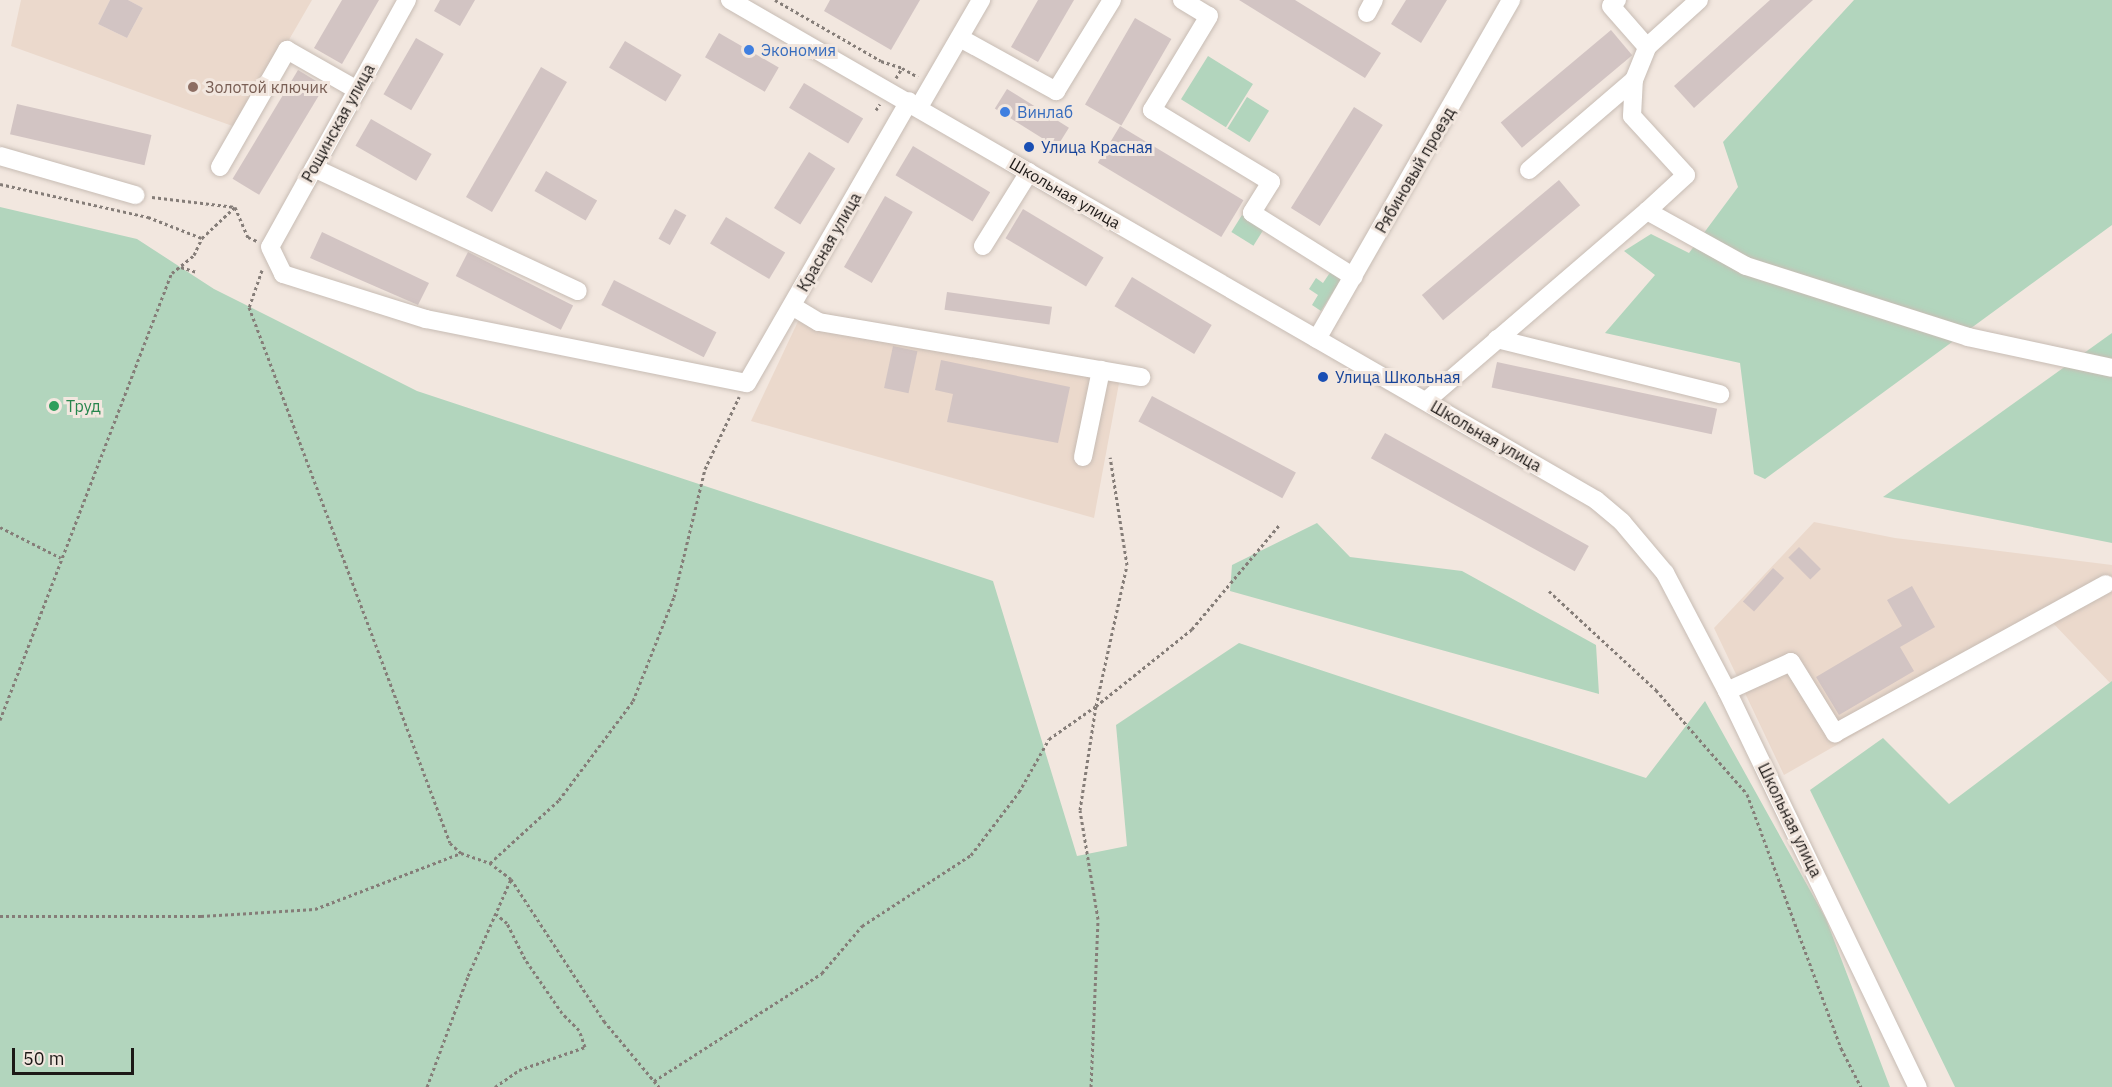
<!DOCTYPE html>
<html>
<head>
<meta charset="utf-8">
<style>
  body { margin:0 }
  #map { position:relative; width:2112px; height:1087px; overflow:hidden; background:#f2e7df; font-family:"IBM Plex Sans",sans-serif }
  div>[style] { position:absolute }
  .built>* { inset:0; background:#ebd9cc }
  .green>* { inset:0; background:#b2d5bd; transform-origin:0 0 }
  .building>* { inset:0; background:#d2c4c3; transform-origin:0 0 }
  .path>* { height:3px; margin-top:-1.5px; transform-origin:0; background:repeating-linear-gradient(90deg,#857d78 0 3px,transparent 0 6px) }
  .roads { filter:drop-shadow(0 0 2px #c7bcb4) drop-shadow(0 0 2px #c7bcb4) }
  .minor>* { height:18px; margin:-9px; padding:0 9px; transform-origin:9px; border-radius:9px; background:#fff }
  .dots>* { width:16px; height:16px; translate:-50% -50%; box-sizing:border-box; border:3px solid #f2e7df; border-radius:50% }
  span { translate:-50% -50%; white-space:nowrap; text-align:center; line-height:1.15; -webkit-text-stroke:6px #f2e7df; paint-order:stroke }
  .shop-label { font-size:16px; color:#366cbe }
  .left { translate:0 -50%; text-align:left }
  .education-label { font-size:16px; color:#785e54 }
  .street-label { font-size:16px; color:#1d1917 }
  .transit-label { font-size:16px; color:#164399 }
  .leisure-label { font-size:16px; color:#27864d }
  .scale { position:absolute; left:12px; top:1048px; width:122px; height:27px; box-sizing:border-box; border:3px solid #1d1917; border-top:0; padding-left:8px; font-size:18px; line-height:21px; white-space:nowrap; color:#1d1917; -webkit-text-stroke:4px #f2e7df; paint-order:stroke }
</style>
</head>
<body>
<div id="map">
  <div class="built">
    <i style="clip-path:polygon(21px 0,110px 0,98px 24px,127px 38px,143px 8px,128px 0,312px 0,238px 128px,11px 46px)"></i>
    <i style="clip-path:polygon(817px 312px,1122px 367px,1094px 518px,751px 421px,801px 315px)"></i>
    <i style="clip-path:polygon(1814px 522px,1895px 538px,2112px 565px,2112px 685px,2052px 622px,1784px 775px,1714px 628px)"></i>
  </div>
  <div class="green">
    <i style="clip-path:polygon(1854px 0,2112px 0,2112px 225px,1765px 479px,1754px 474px,1740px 363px,1605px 333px,1655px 275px,1624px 251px,1651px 234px,1689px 253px,1738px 187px,1723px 142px)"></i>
    <i style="left:1208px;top:56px;width:53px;height:51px;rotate:32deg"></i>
    <i style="left:1247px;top:97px;width:26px;height:37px;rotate:32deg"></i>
    <i style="clip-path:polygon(0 207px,137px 239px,214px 289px,417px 391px,993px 581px,1077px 856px,1127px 846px,1116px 725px,1239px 643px,1646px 778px,1705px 701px,1826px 919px,1890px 1087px,0 1087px)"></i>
    <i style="left:1242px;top:215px;width:26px;height:20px;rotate:32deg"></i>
    <i style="clip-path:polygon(1331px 271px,1342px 278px,1321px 311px,1312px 305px,1318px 295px,1309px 289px,1316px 278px,1323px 283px)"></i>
    <i style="clip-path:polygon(2112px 333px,2112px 543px,1883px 497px)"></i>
    <i style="clip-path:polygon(1317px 523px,1350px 557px,1462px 571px,1596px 645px,1599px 694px,1230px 591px,1232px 565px)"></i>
    <i style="clip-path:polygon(2112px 681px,2112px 1087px,1955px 1087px,1810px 790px,1883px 738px,1949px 804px)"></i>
  </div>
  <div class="building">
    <i style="clip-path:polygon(110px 0,128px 0,143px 8px,127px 38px,98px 24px)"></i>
    <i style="clip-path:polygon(342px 0,379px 0,342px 64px,314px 48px)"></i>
    <i style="clip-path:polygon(440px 0,475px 0,460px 26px,434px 11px)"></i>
    <i style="clip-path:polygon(830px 0,920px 0,891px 50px,824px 11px)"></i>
    <i style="clip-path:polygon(1038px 0,1074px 0,1038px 62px,1011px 47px)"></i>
    <i style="clip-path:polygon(1239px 0,1295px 0,1381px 53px,1365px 78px)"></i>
    <i style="clip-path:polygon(1406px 0,1447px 0,1421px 43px,1391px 24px)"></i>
    <i style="clip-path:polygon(1770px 0,1813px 0,1694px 108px,1674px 86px)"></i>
    <i style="left:1135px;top:18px;width:42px;height:100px;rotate:30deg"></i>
    <i style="left:1611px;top:30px;width:33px;height:144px;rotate:50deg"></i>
    <i style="left:719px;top:33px;width:69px;height:28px;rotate:30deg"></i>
    <i style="left:416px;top:38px;width:32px;height:65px;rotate:30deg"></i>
    <i style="left:625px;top:41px;width:66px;height:31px;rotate:31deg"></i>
    <i style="left:541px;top:67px;width:30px;height:150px;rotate:30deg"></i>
    <i style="left:298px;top:70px;width:31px;height:127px;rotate:31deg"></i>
    <i style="left:804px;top:83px;width:69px;height:29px;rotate:31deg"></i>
    <i style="left:1007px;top:89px;width:73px;height:23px;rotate:32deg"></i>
    <i style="left:17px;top:104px;width:138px;height:31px;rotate:13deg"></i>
    <i style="left:1354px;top:107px;width:34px;height:119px;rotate:32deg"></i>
    <i style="left:371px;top:119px;width:70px;height:31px;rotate:30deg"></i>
    <i style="left:1120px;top:126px;width:144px;height:43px;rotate:31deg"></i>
    <i style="left:913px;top:146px;width:90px;height:34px;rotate:31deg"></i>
    <i style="left:809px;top:152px;width:31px;height:66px;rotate:32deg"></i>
    <i style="left:546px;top:171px;width:59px;height:23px;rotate:30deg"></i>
    <i style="left:1559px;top:180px;width:33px;height:179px;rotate:50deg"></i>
    <i style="left:885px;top:196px;width:32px;height:82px;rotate:30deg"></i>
    <i style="left:675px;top:209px;width:13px;height:34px;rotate:29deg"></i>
    <i style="left:1023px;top:209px;width:94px;height:34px;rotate:31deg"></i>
    <i style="left:726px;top:217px;width:69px;height:31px;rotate:31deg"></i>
    <i style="clip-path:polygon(322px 232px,429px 283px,418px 305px,310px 258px)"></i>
    <i style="left:468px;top:252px;width:118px;height:27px;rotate:27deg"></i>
    <i style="left:1132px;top:277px;width:93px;height:34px;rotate:31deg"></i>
    <i style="left:614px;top:280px;width:115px;height:28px;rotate:27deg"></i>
    <i style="left:947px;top:292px;width:106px;height:18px;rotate:8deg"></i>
    <i style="left:893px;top:346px;width:25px;height:43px;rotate:12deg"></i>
    <i style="clip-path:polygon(941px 360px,1070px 387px,1058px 443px,947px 422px,953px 394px,935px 390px)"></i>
    <i style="left:1497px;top:362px;width:225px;height:26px;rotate:12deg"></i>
    <i style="left:1152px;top:396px;width:163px;height:29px;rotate:28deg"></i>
    <i style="left:1385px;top:433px;width:233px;height:29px;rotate:29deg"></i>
    <i style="left:1799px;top:547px;width:31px;height:15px;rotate:45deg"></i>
    <i style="left:1773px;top:568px;width:15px;height:45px;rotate:42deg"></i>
    <i style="clip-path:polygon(1912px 586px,1935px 627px,1900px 647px,1914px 671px,1839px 715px,1816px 677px,1902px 626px,1887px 600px)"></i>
  </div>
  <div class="path">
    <i style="left:775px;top:0;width:122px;rotate:29.9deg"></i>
    <i style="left:881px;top:61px;width:22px;rotate:18deg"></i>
    <i style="left:896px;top:78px;width:12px;rotate:-59deg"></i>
    <i style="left:902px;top:68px;width:18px;rotate:29deg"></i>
    <i style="left:876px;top:110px;width:7px;rotate:-56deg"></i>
    <i style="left:0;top:184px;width:152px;rotate:12.6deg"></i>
    <i style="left:148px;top:217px;width:58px;rotate:21.3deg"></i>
    <i style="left:152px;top:197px;width:84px;rotate:6.9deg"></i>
    <i style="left:235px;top:207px;width:33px;rotate:67deg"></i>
    <i style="left:248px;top:237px;width:10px;rotate:24deg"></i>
    <i style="left:181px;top:267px;width:16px;rotate:18deg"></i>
    <i style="left:262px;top:270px;width:39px;rotate:109deg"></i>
    <i style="left:249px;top:307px;width:572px;rotate:69.44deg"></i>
    <i style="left:450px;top:843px;width:15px;rotate:42deg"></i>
    <i style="left:0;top:527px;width:68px;rotate:26.9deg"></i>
    <i style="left:1549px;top:591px;width:146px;rotate:42.8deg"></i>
    <i style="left:1656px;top:690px;width:138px;rotate:48.8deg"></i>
    <i style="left:1747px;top:794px;width:271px;rotate:69.7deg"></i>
    <i style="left:1841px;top:1048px;width:44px;rotate:62.9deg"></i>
    <i style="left:0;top:720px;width:479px;rotate:-69deg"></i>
    <i style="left:172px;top:273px;width:28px;rotate:-39deg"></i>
    <i style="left:194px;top:255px;width:19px;rotate:-65deg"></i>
    <i style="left:202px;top:238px;width:45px;rotate:-43.2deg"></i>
    <i style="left:511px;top:879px;width:170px;rotate:56.8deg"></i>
    <i style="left:604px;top:1021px;width:86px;rotate:50.2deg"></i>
    <i style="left:0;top:916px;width:201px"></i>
    <i style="left:201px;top:916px;width:114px;rotate:-3.5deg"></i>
    <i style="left:315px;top:909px;width:156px;rotate:-21deg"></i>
    <i style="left:461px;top:853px;width:31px;rotate:19deg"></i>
    <i style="left:654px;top:1081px;width:200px;rotate:-32.7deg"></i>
    <i style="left:822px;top:973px;width:62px;rotate:-49.6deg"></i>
    <i style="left:862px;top:926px;width:130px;rotate:-33.1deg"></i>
    <i style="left:971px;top:855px;width:79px;rotate:-52.7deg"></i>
    <i style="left:1019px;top:792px;width:61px;rotate:-60.5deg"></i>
    <i style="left:1049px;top:739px;width:57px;rotate:-35.1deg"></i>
    <i style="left:1096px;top:706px;width:144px;rotate:-77.6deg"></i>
    <i style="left:1127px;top:565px;width:109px;rotate:-98.9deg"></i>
    <i style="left:427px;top:1087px;width:118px;rotate:-69.7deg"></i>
    <i style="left:468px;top:976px;width:106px;rotate:-66.1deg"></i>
    <i style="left:511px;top:879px;width:26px;rotate:-143deg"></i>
    <i style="left:490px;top:863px;width:93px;rotate:-42.4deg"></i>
    <i style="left:559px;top:800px;width:124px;rotate:-53.2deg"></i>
    <i style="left:633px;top:701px;width:112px;rotate:-68.5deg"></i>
    <i style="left:674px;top:597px;width:132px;rotate:-76.4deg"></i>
    <i style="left:705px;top:469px;width:80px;rotate:-64.7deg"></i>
    <i style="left:495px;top:1087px;width:29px;rotate:-35deg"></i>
    <i style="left:519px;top:1070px;width:70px;rotate:-19.2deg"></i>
    <i style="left:585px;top:1047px;width:18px;rotate:-109deg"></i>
    <i style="left:579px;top:1030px;width:24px;rotate:-135deg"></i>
    <i style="left:562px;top:1013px;width:65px;rotate:-124.4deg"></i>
    <i style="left:525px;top:959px;width:40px;rotate:-116.6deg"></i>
    <i style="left:507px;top:923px;width:14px;rotate:-141deg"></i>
    <i style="left:1091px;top:1087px;width:168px;rotate:-87.6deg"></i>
    <i style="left:1098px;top:919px;width:110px;rotate:-99.4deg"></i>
    <i style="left:1080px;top:810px;width:105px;rotate:-81.3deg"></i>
    <i style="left:1096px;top:706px;width:123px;rotate:-38.7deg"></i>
    <i style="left:1192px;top:629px;width:137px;rotate:-50deg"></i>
  </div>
  <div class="roads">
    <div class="minor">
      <i style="left:407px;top:0;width:282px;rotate:119deg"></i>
      <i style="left:270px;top:247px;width:30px;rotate:64deg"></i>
      <i style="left:283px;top:274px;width:150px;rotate:17.5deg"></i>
      <i style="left:426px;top:319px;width:327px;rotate:11.3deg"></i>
      <i style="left:747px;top:383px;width:325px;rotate:-60.1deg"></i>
      <i style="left:730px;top:0;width:1000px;rotate:30deg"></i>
      <i style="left:1596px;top:500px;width:34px;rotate:40deg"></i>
      <i style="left:1622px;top:522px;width:67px;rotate:49.9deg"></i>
      <i style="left:1665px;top:573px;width:133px;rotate:62.3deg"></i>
      <i style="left:1727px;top:691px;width:440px;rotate:64.3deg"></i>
      <i style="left:1182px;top:0;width:31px;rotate:31deg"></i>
      <i style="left:1209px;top:16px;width:110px;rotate:121.2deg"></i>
      <i style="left:1152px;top:110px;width:139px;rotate:31.2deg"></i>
      <i style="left:1271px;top:182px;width:36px;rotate:122deg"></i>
      <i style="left:1252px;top:213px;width:120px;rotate:32.1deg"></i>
      <i style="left:1617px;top:0;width:8px;rotate:135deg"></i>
      <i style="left:1611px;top:6px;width:55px;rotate:48.7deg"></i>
      <i style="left:1367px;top:13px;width:15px;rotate:-62deg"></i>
      <i style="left:960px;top:38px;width:110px;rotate:28.9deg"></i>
      <i style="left:1056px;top:91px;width:107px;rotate:-58.4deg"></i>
      <i style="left:919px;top:107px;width:124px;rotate:-59.9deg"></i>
      <i style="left:0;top:156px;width:141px;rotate:16.1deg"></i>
      <i style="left:220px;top:167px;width:135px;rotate:-60.2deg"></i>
      <i style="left:287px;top:50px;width:81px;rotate:29.7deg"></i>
      <i style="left:314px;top:168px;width:291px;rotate:25deg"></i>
      <i style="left:1529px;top:170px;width:138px;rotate:-40.6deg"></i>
      <i style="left:1647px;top:211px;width:53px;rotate:-42.7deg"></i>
      <i style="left:1686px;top:175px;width:80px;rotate:-132.5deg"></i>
      <i style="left:1632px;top:116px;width:36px;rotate:-87deg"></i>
      <i style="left:1634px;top:80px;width:35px;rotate:-68deg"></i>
      <i style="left:1647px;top:47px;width:70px;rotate:-42.1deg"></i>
      <i style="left:983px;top:246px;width:87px;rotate:-58.1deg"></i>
      <i style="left:792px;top:306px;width:31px;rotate:31deg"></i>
      <i style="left:819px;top:322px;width:327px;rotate:9.7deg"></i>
      <i style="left:1317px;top:339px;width:391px;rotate:-60.2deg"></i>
      <i style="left:1497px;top:339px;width:230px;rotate:13.9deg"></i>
      <i style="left:1426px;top:401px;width:291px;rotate:-40.7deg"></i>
      <i style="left:1647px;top:211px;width:113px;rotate:29.1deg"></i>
      <i style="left:1746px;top:266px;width:233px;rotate:17.7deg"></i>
      <i style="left:1968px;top:337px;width:147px;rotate:12.1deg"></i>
      <i style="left:1083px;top:457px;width:89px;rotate:-78.3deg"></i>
      <i style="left:1727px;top:691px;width:70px;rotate:-24.4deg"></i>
      <i style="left:1791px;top:662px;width:84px;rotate:58.2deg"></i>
      <i style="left:1835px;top:733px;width:309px;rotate:-28.8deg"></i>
    </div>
  </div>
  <div class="dots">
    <i style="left:749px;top:50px;background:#3f7fe0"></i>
    <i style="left:193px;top:87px;background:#8d6e63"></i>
    <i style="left:1005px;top:112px;background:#3f7fe0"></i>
    <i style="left:1029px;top:147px;background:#1a4fb4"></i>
    <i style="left:1323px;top:377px;background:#1a4fb4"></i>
    <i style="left:54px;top:406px;background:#2e9e5b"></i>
  </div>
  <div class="shop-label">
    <span class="left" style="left:761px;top:50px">Экономия</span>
    <span class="left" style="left:1017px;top:112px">Винлаб</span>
  </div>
  <div class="education-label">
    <span class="left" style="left:205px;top:87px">Золотой ключик</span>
  </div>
  <div class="street-label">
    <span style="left:338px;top:123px;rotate:-61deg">Рощинская улица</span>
    <span style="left:1415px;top:170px;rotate:-60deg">Рябиновый проезд</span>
    <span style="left:1065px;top:193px;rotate:30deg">Школьная улица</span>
    <span style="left:829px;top:242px;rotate:-60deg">Красная улица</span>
    <span style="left:1486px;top:436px;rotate:30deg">Школьная улица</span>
    <span style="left:1790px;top:820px;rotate:64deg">Школьная улица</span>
  </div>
  <div class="transit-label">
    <span class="left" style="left:1041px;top:147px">Улица Красная</span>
    <span class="left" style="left:1335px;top:377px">Улица Школьная</span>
  </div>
  <div class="leisure-label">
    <span class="left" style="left:66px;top:406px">Труд</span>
  </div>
  <div class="scale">50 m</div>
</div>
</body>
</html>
